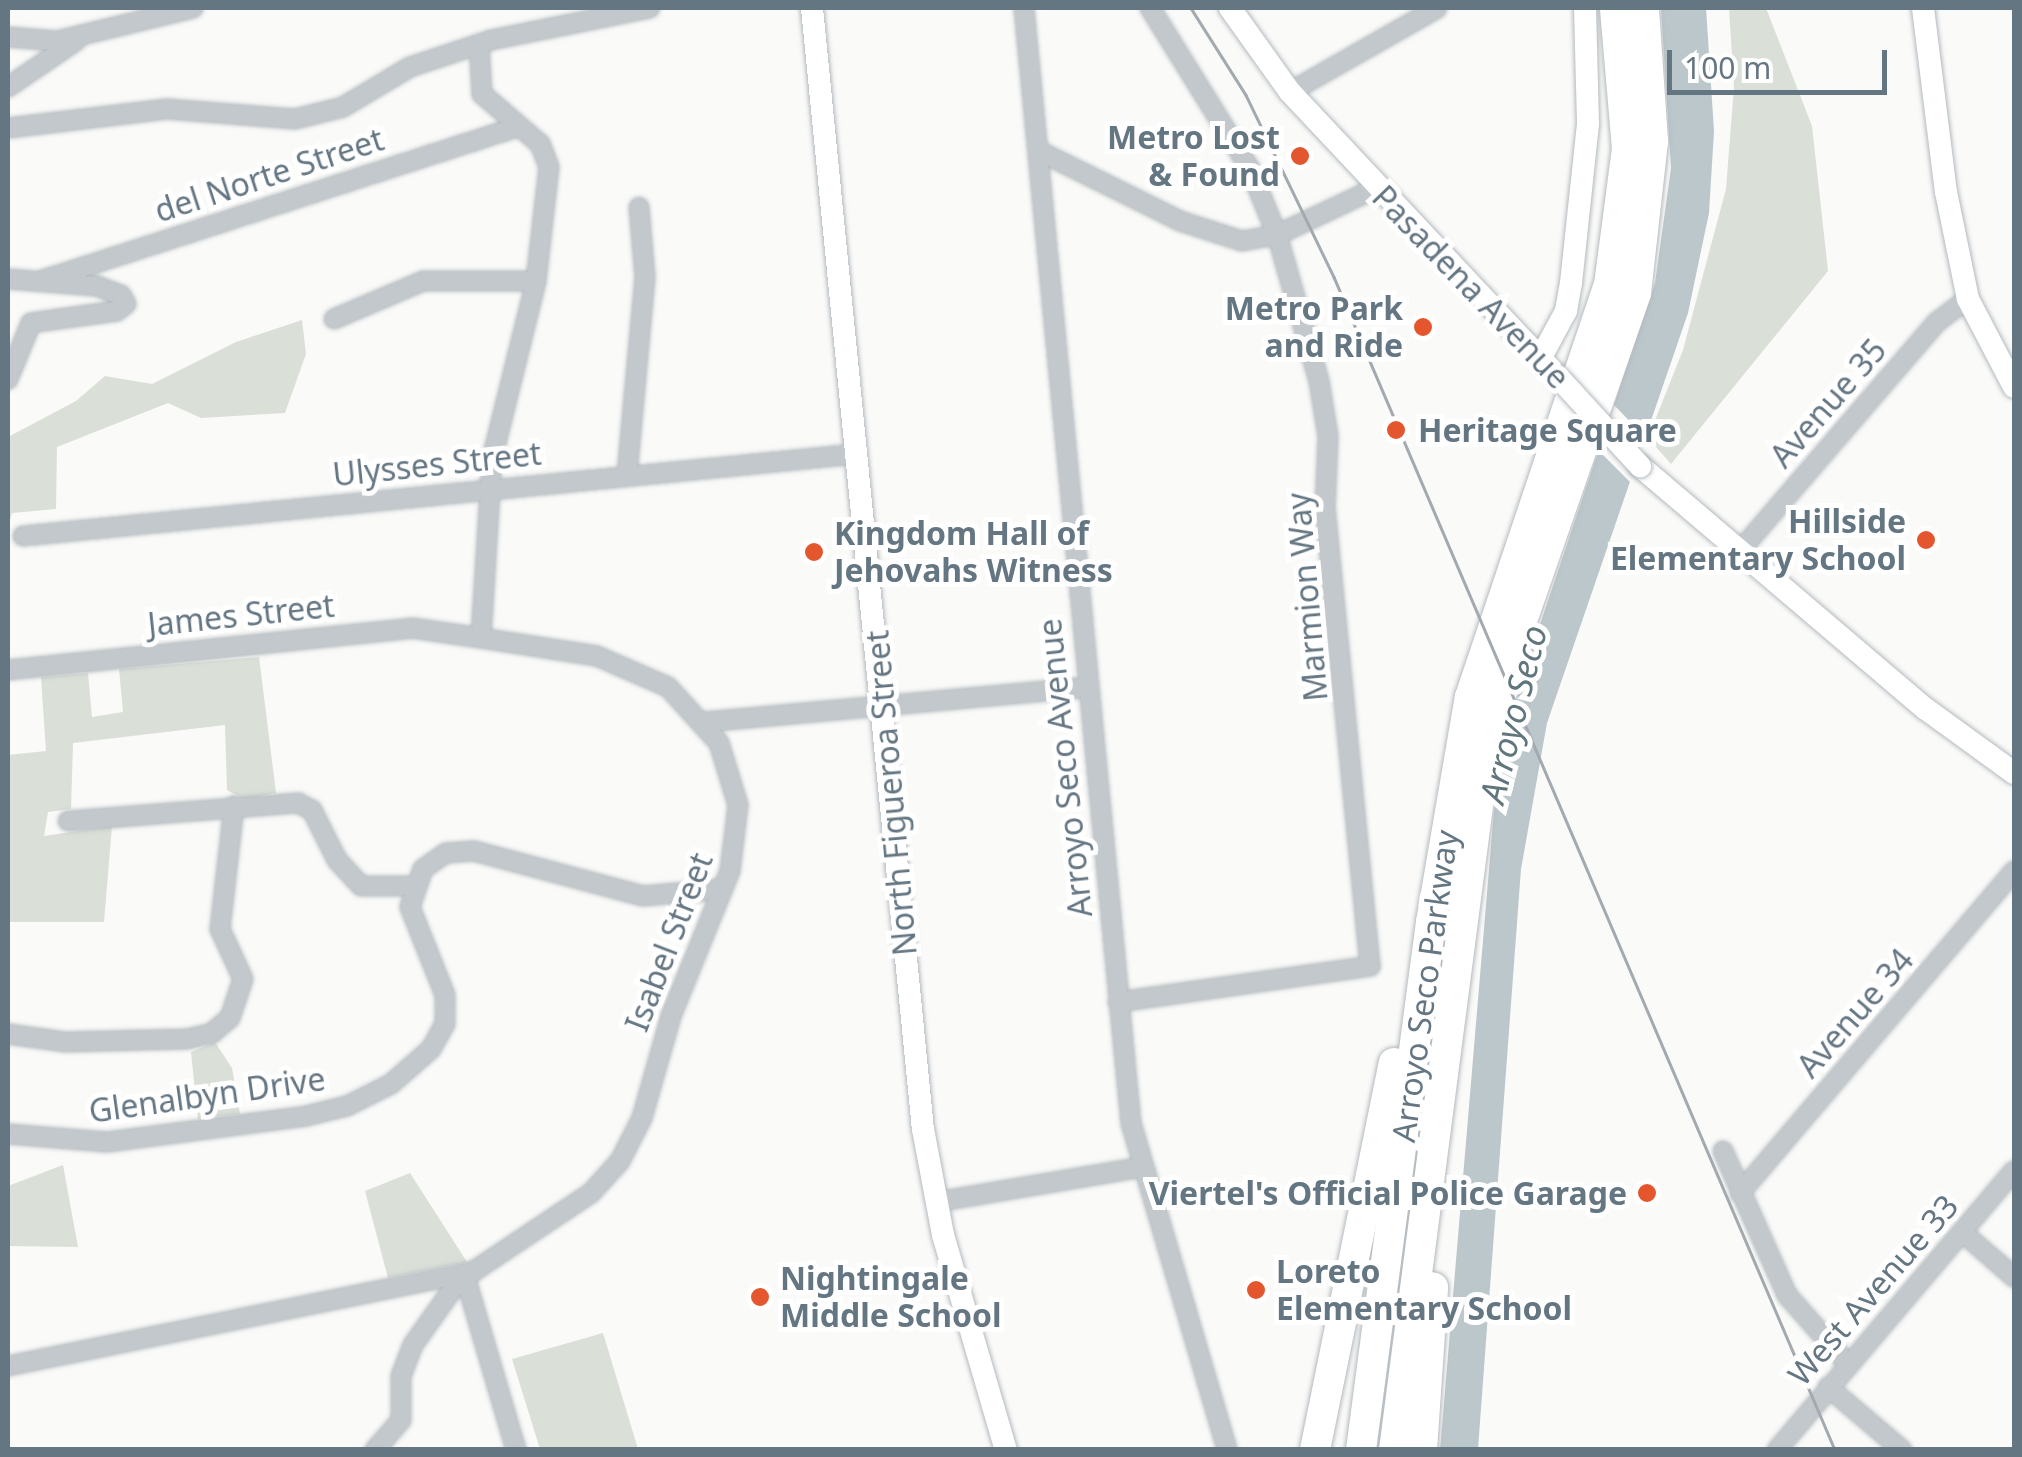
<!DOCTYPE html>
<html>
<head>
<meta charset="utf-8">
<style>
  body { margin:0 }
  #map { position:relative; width:2022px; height:1457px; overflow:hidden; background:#fafaf8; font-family:"Noto Sans",sans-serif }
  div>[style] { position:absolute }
  .green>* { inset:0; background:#dadfd7 }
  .water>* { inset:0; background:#bbc7cb }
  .pier>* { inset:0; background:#fafaf8 }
  .roads { filter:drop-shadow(0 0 2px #b3babf) drop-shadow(0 0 2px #b3babf) }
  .street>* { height:18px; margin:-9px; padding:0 9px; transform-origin:9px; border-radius:9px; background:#c3c8cc }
  .secondary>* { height:22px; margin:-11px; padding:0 11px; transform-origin:11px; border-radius:11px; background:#fff }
  .highway>* { height:30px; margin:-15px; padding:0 15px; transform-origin:15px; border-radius:15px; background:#fff }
  .tram>* { height:2.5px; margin:-1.25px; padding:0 1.25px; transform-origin:1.25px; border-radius:1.25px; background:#a2aab0 }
  .bridges { filter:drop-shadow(0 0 2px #b3babf) drop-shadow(0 0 2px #b3babf) }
  .secondary-bridge>* { height:22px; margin:-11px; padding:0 11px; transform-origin:11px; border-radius:11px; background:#fff }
  .dots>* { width:28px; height:28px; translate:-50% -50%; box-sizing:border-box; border:5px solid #fff; border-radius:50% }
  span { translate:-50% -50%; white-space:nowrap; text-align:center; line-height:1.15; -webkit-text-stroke:10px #fff; paint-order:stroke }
  .poi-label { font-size:32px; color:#657683; font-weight:700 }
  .right { translate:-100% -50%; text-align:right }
  .left { translate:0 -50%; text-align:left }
  .street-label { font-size:32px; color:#657683 }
  .water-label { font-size:35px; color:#60757c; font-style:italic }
  .frame { position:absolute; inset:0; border:10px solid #657683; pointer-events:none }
  .scale { position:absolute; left:1667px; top:50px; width:220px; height:45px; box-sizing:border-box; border:5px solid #657683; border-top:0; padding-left:12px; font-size:30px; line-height:35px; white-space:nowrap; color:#657683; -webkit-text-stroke:8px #fff; paint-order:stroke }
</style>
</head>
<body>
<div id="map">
  <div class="green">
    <i style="clip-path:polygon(1729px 8px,1766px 8px,1812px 126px,1828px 271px,1671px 464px,1648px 438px,1683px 350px,1726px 189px,1734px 87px)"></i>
    <i style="clip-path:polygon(302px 320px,306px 354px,285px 413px,201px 418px,168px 403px,57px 447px,56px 509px,12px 513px,8px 527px,8px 437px,76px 401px,105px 376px,152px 384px,236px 342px)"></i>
    <i style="clip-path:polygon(259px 657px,276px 793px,244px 799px,227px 790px,225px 725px,73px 743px,71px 809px,48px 812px,44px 836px,112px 826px,104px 922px,8px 922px,8px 755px,46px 751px,41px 677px,88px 673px,92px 717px,123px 712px,119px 669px)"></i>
    <i style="clip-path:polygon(215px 1042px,232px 1068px,240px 1114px,198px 1119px,191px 1052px)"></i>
    <i style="clip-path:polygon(63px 1165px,78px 1247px,8px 1246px,8px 1186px)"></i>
    <i style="clip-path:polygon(410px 1173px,467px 1262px,388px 1278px,365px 1191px)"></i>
    <i style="clip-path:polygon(603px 1333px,638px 1449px,540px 1449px,512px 1359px)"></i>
  </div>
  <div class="water">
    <i style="clip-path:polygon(1661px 8px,1706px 8px,1714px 131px,1709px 213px,1688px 313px,1547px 723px,1521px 869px,1478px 1449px,1440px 1450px,1494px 810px,1521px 681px,1655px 283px,1671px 168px)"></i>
  </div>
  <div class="pier">
    <i style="clip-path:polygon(1613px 404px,1648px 440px,1632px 484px,1598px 450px)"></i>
  </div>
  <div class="roads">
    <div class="street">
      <i style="left:1024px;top:8px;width:1120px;rotate:84.52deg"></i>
      <i style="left:1131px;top:1123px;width:341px;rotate:73.6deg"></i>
      <i style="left:8px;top:37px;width:49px;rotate:4.7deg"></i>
      <i style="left:57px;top:41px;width:140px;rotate:-13.6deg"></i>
      <i style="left:8px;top:87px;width:83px;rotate:-34.3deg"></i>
      <i style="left:1290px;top:92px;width:169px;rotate:-29.7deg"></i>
      <i style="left:8px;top:128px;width:160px;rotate:-6.8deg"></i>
      <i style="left:167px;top:109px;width:128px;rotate:4.5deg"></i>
      <i style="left:295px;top:119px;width:49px;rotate:-14deg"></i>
      <i style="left:343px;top:107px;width:78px;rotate:-30.8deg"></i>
      <i style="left:410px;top:67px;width:85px;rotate:-18.4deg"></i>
      <i style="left:491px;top:40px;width:162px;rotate:-11.4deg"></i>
      <i style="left:1039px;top:151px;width:157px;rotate:26.4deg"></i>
      <i style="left:1180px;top:221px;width:65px;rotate:17.9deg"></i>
      <i style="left:1242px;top:241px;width:36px;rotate:-10deg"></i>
      <i style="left:1277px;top:235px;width:110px;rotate:-25.4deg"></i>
      <i style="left:8px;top:279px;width:89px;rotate:4.5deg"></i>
      <i style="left:97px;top:286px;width:26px;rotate:21deg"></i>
      <i style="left:121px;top:295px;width:10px;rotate:61deg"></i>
      <i style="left:126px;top:304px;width:11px;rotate:142deg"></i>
      <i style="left:117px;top:311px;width:87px;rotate:172.1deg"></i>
      <i style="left:31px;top:323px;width:61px;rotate:112.3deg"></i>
      <i style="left:40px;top:281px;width:501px;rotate:-17.89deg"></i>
      <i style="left:334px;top:319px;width:97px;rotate:-23.1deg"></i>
      <i style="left:423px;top:281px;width:113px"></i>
      <i style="left:627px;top:475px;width:199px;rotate:-84.8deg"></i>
      <i style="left:645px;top:277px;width:70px;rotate:-94.9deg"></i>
      <i style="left:23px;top:536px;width:838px;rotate:-5.62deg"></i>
      <i style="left:1739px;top:552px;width:303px;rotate:-49.3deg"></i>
      <i style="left:1937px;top:322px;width:39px;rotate:-37deg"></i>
      <i style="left:8px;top:670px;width:406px;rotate:-5.9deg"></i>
      <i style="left:412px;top:628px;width:70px;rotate:8.2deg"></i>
      <i style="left:705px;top:722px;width:383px;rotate:-5.2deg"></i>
      <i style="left:68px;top:821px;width:231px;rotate:-4.5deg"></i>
      <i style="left:298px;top:803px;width:16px;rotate:27deg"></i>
      <i style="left:312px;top:810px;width:56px;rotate:63.4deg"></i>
      <i style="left:337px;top:860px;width:35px;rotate:47deg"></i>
      <i style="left:361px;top:886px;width:53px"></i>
      <i style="left:1118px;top:1002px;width:255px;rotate:-8.1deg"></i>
      <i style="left:1370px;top:966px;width:459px;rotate:-95.6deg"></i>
      <i style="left:1325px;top:509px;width:73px;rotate:-87.6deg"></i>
      <i style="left:1328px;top:436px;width:56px;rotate:-99.3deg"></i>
      <i style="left:1319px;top:381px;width:152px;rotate:-106deg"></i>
      <i style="left:1277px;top:235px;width:71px;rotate:-112.2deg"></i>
      <i style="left:1250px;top:169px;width:190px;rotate:-121.8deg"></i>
      <i style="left:8px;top:1034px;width:59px;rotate:7.9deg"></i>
      <i style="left:66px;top:1042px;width:121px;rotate:-1.4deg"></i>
      <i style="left:187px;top:1039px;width:26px;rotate:-13deg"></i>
      <i style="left:212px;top:1033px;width:23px;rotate:-40deg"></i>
      <i style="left:230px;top:1018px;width:41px;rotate:-71.6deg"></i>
      <i style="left:243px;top:979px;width:55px;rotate:-114.7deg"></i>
      <i style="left:220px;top:929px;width:124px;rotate:-83.5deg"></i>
      <i style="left:8px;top:1134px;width:99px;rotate:4.6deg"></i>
      <i style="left:107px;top:1142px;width:201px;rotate:-7.4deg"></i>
      <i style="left:306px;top:1116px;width:42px;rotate:-13.7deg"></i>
      <i style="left:347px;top:1106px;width:49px;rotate:-26.6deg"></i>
      <i style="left:391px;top:1084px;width:53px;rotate:-41.2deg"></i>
      <i style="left:431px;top:1049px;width:29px;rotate:-61deg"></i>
      <i style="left:445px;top:1024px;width:29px;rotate:-90deg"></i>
      <i style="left:445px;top:995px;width:95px;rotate:-111.7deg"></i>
      <i style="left:410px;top:907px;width:40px;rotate:-71.1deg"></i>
      <i style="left:423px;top:869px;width:28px;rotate:-35deg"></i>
      <i style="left:446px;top:853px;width:28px;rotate:-4deg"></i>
      <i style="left:474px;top:851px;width:175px;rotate:14.9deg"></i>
      <i style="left:643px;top:896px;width:80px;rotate:-5deg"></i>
      <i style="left:1723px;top:1151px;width:158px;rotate:66deg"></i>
      <i style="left:1787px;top:1295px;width:91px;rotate:48.6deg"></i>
      <i style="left:1740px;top:1193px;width:423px;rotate:-49.6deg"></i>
      <i style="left:936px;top:1202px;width:209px;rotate:-9.6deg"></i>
      <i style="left:1962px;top:1232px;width:69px;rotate:40.9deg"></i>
      <i style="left:464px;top:1273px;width:184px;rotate:73.6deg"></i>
      <i style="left:8px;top:1366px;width:476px;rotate:-11.5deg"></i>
      <i style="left:474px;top:1271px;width:141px;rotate:-33.7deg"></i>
      <i style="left:591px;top:1193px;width:43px;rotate:-47.8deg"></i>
      <i style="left:620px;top:1161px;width:48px;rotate:-62.9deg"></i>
      <i style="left:642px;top:1118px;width:106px;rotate:-74.1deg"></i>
      <i style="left:671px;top:1016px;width:157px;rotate:-67.9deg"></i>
      <i style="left:730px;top:871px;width:66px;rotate:-83.1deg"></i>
      <i style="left:738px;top:805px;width:65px;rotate:-107deg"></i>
      <i style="left:719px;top:743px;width:76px;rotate:-132.3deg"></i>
      <i style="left:668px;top:687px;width:77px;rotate:-156.4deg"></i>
      <i style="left:597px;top:656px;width:117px;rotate:-171.2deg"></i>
      <i style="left:481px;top:638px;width:179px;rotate:-86.5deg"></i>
      <i style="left:492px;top:459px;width:183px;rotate:-76.1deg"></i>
      <i style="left:536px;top:281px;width:115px;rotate:-83.5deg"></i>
      <i style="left:549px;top:167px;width:25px;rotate:-111deg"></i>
      <i style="left:540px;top:144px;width:77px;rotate:-139.2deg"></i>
      <i style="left:482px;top:94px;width:50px;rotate:-93.4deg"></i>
      <i style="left:1828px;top:1387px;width:97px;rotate:40.4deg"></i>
      <i style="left:375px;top:1450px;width:40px;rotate:-49deg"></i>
      <i style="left:401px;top:1420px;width:44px;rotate:-90deg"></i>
      <i style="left:401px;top:1376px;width:33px;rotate:-69deg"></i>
      <i style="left:413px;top:1345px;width:88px;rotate:-54.7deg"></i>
      <i style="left:1777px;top:1450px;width:366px;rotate:-49.7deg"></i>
    </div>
    <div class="secondary">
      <i style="left:812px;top:8px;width:1126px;rotate:84.35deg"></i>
      <i style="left:923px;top:1129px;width:108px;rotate:79.3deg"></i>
      <i style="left:943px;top:1235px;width:224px;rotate:73.7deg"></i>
      <i style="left:1230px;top:8px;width:103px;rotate:54.5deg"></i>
      <i style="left:1290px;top:92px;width:393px;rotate:46.8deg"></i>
      <i style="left:1923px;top:8px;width:185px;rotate:82.9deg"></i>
      <i style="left:1946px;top:192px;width:109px;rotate:78.4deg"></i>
      <i style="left:1968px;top:299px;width:99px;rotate:62.4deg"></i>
      <i style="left:1540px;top:359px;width:55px;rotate:-61.6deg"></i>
      <i style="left:1566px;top:311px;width:28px;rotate:-80deg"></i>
      <i style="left:1571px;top:283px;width:161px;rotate:-83.9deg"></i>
      <i style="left:1588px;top:123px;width:115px;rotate:-91.5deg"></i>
      <i style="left:1640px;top:466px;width:375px;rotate:40.4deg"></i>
      <i style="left:1926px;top:709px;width:109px;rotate:36deg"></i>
    </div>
    <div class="highway">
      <i style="left:1315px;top:1450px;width:395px;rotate:-78.5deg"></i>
      <i style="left:1361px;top:1450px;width:533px;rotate:-82.45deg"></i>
      <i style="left:1431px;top:922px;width:228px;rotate:-80.2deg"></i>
      <i style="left:1470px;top:697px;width:435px;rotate:-71.4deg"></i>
      <i style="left:1609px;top:285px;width:137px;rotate:-82.5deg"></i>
      <i style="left:1627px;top:149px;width:142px;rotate:-94.9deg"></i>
      <i style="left:1394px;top:1450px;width:696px;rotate:-82.57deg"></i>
      <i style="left:1484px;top:760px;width:126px;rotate:-75.3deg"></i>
      <i style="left:1516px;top:638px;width:365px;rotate:-70.8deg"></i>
      <i style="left:1636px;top:293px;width:153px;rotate:-83.6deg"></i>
      <i style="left:1653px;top:141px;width:133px;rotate:-93.9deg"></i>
      <i style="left:1422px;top:1450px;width:163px;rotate:-86.1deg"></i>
    </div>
  </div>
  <div class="tram">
    <i style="left:1191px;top:8px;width:103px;rotate:57.7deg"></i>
    <i style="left:1246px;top:95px;width:202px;rotate:64.2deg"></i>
    <i style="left:1334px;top:277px;width:1276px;rotate:66.87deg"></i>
  </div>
  <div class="bridges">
    <div class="secondary-bridge">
      <i style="left:1559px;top:378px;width:120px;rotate:47.4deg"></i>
    </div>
  </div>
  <div class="dots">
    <i style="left:1300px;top:156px;background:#e4572e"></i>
    <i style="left:1423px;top:327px;background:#e4572e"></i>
    <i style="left:1396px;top:430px;background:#e4572e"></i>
    <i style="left:1926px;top:540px;background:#e4572e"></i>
    <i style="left:814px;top:552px;background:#e4572e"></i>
    <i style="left:1647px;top:1193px;background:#e4572e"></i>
    <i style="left:1256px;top:1290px;background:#e4572e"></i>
    <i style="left:760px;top:1297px;background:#e4572e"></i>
  </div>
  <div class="poi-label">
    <span class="right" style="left:1280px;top:156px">Metro Lost<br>&amp; Found</span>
    <span class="right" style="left:1403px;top:327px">Metro Park<br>and Ride</span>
    <span class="left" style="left:1418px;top:430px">Heritage Square</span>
    <span class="right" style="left:1906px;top:540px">Hillside<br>Elementary School</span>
    <span class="left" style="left:834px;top:552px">Kingdom Hall of<br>Jehovahs Witness</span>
    <span class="right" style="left:1627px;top:1193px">Viertel's Official Police Garage</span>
    <span class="left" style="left:1276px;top:1290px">Loreto<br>Elementary School</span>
    <span class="left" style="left:780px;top:1297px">Nightingale<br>Middle School</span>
  </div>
  <div class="street-label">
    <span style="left:269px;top:175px;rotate:-18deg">del Norte Street</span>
    <span style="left:1471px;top:287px;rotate:46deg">Pasadena Avenue</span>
    <span style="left:1828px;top:403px;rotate:-49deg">Avenue 35</span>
    <span style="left:437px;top:464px;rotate:-6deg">Ulysses Street</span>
    <span style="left:1307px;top:597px;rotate:-95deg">Marmion Way</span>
    <span style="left:241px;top:615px;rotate:-6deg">James Street</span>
    <span style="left:1065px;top:768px;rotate:-96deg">Arroyo Seco Avenue</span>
    <span style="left:891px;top:793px;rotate:-95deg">North Figueroa Street</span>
    <span style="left:669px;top:942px;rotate:-69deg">Isabel Street</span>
    <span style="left:1425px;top:986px;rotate:-82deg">Arroyo Seco Parkway</span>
    <span style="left:1855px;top:1013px;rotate:-49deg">Avenue 34</span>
    <span style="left:207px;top:1095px;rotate:-8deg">Glenalbyn Drive</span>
    <span style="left:1873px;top:1290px;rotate:-49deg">West Avenue 33</span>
  </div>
  <div class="water-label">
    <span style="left:1513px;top:714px;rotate:-76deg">Arroyo Seco</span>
  </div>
  <div class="frame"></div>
  <div class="scale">100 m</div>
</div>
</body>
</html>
